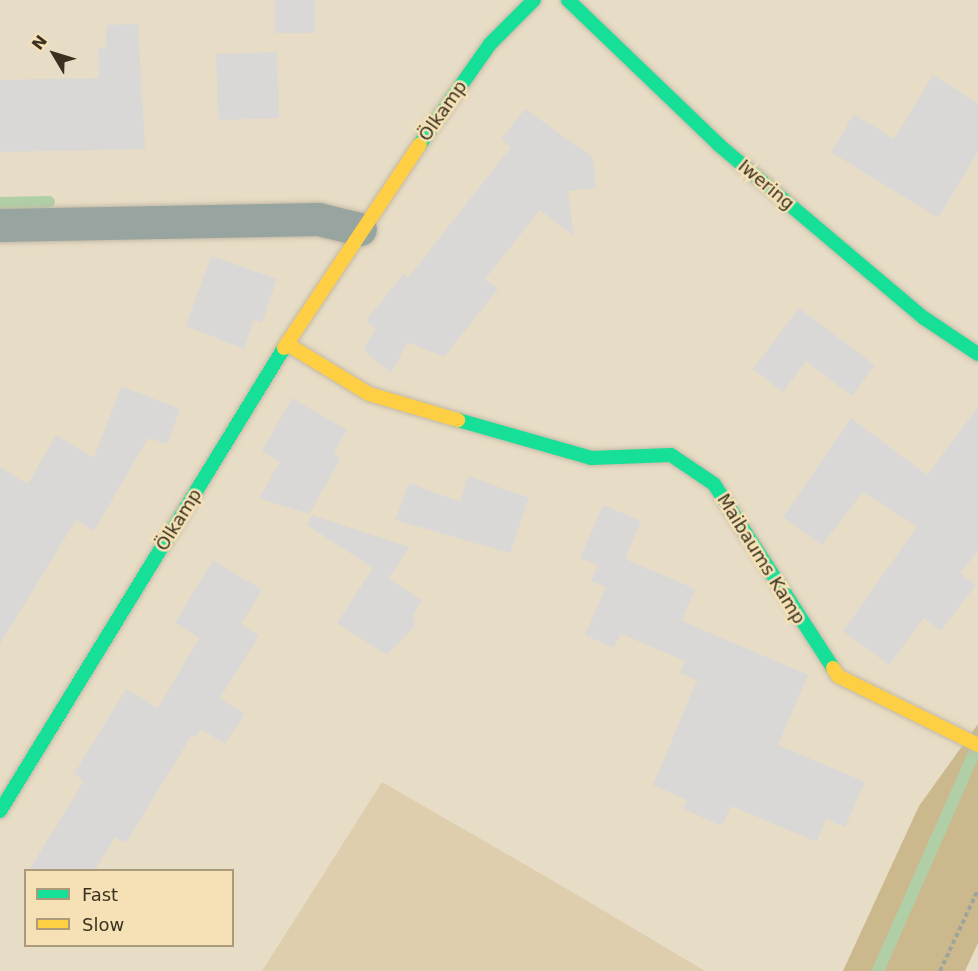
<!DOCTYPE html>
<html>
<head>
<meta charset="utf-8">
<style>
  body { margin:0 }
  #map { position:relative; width:978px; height:971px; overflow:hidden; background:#e7dcc5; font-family:"DejaVu Sans",sans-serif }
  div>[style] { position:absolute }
  .green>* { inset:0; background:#decead }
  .forest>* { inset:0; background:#ccb88d }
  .stream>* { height:12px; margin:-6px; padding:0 6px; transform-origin:6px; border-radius:6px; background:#b0cfa6 }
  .building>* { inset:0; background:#d9d8d7; transform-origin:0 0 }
  .path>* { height:4px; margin-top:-2px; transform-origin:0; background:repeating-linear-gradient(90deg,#9fa49b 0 4.5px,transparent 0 7.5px) }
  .roads { filter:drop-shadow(0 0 2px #c2b9a6) drop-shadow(0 0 2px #c2b9a6) }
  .street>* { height:33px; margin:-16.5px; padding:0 16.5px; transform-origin:16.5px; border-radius:16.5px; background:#97a49f }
  .fast>* { height:14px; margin:-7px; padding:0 7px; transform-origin:7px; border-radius:7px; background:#16e098 }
  .slow>* { height:14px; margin:-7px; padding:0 7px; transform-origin:7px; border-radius:7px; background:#ffcf43 }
  span { translate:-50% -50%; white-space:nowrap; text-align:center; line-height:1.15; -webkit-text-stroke:5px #f6e1b6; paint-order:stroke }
  .street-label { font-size:18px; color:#3a3120 }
  .legend { position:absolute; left:24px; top:869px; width:210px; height:78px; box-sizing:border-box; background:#f6e1b6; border:2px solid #ab9b7a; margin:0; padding:8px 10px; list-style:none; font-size:18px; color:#3a3120 }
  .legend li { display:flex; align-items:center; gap:12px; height:30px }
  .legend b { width:30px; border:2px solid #ab9b7a }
  .north { position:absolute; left:24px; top:24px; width:60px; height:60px; -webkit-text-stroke:4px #f6e1b6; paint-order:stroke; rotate:308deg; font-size:16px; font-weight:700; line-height:24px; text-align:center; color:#3a3120 }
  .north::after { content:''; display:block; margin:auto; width:21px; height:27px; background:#3a3120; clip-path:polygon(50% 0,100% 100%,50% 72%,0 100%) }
</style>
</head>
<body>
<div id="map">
  <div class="green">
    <i style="clip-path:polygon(382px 782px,562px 886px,705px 971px,262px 971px)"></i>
  </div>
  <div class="forest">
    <i style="clip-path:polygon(978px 724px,978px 943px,965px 971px,843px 971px,919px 806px)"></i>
  </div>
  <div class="stream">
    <i style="left:0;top:203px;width:49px;rotate:-1.2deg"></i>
    <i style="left:878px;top:971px;width:245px;rotate:-66.2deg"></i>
  </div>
  <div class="building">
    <i style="left:275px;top:0;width:40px;height:33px"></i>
    <i style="clip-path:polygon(138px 24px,145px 149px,0 152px,0 80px,99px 78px,98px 48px,106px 47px,106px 25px)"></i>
    <i style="left:277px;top:52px;width:66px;height:61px;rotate:88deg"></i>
    <i style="clip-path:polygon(933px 75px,978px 103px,978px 152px,938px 218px,831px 152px,854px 114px,894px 139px)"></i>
    <i style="clip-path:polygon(525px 109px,593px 157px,596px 188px,568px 191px,574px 236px,540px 210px,485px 279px,498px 289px,444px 357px,408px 342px,391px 373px,363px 350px,376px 329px,366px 321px,403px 274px,408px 278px,511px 147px,501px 139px)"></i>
    <i style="clip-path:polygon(211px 256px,277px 279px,262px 323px,254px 320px,244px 349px,186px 326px)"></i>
    <i style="clip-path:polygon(799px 308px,875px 365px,852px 396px,806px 361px,783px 392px,753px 369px)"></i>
    <i style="clip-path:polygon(121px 386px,180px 409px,167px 444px,148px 438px,94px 531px,76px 520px,0 644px,0 467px,28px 484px,56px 435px,94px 458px)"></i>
    <i style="clip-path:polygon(292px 398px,347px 430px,333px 454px,341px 458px,309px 514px,259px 498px,280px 462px,262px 451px)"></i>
    <i style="clip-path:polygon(978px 407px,978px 551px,960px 573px,976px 585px,941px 631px,924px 618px,889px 665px,843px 631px,917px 527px,863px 492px,822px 545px,783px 517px,851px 418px,927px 475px)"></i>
    <i style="clip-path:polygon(468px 476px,529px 498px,510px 553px,395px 520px,409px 483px,460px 502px)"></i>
    <i style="clip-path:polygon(603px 505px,641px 521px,625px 559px,695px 589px,682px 621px,808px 675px,778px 745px,865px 782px,845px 827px,826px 819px,817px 842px,731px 806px,722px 826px,683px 809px,687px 800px,653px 785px,697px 680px,680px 673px,685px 661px,621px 634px,614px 648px,585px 635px,606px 587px,591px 581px,598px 565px,580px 558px)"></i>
    <i style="clip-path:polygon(312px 515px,409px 547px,389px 579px,422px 600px,413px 615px,415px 626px,387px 655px,337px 623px,373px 568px,307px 525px)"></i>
    <i style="clip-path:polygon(213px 560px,262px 590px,241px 624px,259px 636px,220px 698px,245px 714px,225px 744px,201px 729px,196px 738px,192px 735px,126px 843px,115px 837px,95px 870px,29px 870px,84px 781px,74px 774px,126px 689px,158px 708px,199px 638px,175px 623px)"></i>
  </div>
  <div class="path">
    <i style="left:940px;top:971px;width:89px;rotate:-64.9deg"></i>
  </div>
  <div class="roads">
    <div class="street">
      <i style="left:0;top:225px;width:318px;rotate:-1.1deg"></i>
      <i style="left:318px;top:219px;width:43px;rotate:13.4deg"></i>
    </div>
    <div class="fast">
      <i style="left:568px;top:0;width:209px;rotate:43.8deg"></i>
      <i style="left:719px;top:145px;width:268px;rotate:40.2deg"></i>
      <i style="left:924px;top:318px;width:65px;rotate:33.7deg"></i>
      <i style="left:420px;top:144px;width:122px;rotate:-55deg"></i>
      <i style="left:490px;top:44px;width:62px;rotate:-45deg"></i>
      <i style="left:458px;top:420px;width:138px;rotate:15.9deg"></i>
      <i style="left:591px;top:458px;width:80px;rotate:-2.1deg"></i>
      <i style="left:671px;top:455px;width:52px;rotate:34deg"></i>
      <i style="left:714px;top:484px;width:219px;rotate:57.1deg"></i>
      <i style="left:0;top:811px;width:543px;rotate:-58.48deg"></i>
    </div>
    <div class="slow">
      <i style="left:287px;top:344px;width:96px;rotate:31.4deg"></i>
      <i style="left:369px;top:394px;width:93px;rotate:16.3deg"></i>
      <i style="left:284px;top:348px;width:245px;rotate:-56.3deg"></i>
      <i style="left:833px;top:668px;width:9px;rotate:58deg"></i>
      <i style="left:838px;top:676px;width:156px;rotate:26.2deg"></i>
    </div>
  </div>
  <div class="street-label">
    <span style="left:443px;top:111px;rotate:-55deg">Ölkamp</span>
    <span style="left:766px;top:185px;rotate:40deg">Iwering</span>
    <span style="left:179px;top:520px;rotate:-58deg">Ölkamp</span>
    <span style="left:761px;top:559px;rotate:58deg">Maibaums Kamp</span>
  </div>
  <ul class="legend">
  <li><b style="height:8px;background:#16e098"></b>Fast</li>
  <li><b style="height:8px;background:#ffcf43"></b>Slow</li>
  </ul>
  <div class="north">N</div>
</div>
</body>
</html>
